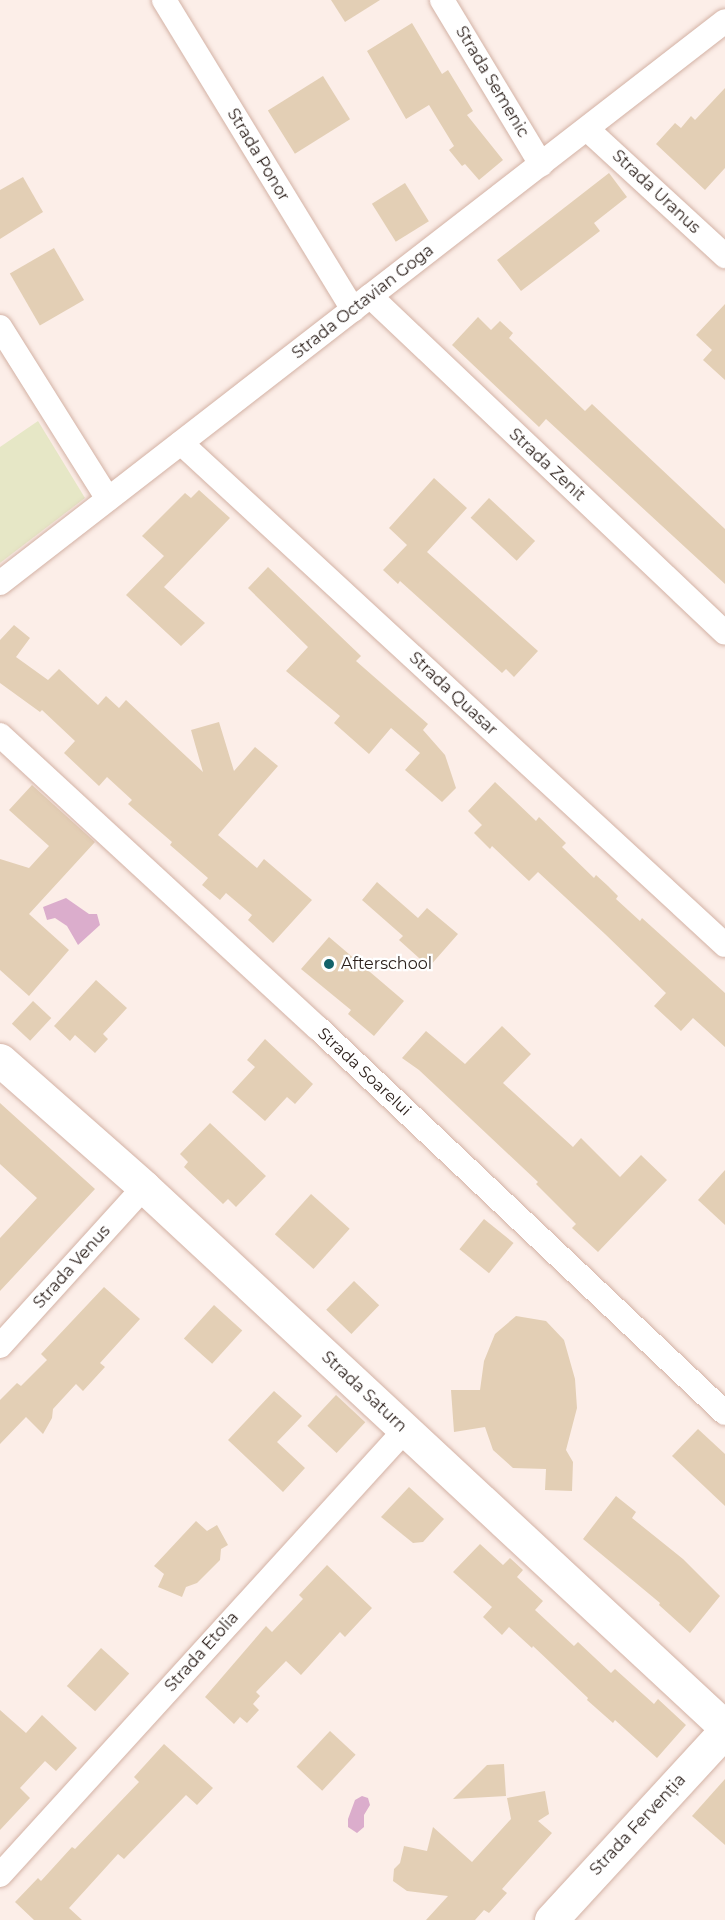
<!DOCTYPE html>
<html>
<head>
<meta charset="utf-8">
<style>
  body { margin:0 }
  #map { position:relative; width:725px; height:1920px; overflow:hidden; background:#fceee8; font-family:Montserrat,sans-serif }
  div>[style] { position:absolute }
  .green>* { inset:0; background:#e6e7c6 }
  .water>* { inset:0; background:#dbadcc }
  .building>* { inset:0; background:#e3cfb5; transform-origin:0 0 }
  .roads { filter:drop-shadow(0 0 2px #d3b2a5) drop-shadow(0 0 2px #d3b2a5) }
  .street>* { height:24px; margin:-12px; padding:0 12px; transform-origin:12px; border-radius:12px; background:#fff }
  .secondary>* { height:33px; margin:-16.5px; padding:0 16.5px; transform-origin:16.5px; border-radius:16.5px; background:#fff }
  .dots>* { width:16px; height:16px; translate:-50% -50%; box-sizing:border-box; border:3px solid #fff; border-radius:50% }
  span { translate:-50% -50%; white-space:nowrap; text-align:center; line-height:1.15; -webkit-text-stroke:4.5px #fff; paint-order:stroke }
  .street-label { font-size:16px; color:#2c201b }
  .poi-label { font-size:16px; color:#2c201b }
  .left { translate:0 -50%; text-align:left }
</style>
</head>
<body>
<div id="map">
  <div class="green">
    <i style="clip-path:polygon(38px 421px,85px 498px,0 563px,0 447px)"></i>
  </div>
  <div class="water">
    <i style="clip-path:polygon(66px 898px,89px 914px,97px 914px,100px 925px,78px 945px,67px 926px,55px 918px,47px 920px,43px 907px)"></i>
    <i style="clip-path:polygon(362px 1796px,368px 1798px,370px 1805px,364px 1815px,364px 1827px,357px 1833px,348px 1827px,348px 1819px,355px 1800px)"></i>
  </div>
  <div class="building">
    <i style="clip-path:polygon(331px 0,380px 0,345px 22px)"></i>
    <i style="clip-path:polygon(412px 23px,442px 74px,448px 70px,473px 111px,467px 115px,503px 160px,479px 180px,465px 164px,462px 166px,449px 150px,454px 146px,429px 105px,406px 119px,367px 51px)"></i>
    <i style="left:323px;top:76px;width:51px;height:65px;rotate:58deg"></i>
    <i style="clip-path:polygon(725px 88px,725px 168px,705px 190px,656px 144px,675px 123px,681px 128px,691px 116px,695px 120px)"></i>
    <i style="clip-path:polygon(609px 173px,627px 197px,594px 223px,600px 231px,521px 291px,497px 260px)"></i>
    <i style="clip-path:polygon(23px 177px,43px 212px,0 239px,0 190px)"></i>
    <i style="left:405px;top:183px;width:45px;height:39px;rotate:58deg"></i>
    <i style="left:54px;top:248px;width:60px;height:51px;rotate:60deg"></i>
    <i style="clip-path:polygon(725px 304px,725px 380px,703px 360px,712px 350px,696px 335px)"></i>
    <i style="clip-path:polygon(478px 317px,491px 330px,500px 321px,513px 333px,509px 338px,585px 411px,592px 404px,725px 529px,725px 584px,546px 419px,539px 427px,452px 345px)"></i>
    <i style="clip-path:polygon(434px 478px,467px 508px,427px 552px,538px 651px,514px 677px,506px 669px,502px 673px,400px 581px,398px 584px,383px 570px,407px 545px,389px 528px)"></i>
    <i style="clip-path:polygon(199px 490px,230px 518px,164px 587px,205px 623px,181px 646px,126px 595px,164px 556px,142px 536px,185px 493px,191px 498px)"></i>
    <i style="left:489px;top:498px;width:63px;height:27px;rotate:43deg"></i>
    <i style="clip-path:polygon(268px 567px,361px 656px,356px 661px,428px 724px,423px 730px,445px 755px,456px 788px,442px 802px,405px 770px,420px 753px,391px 728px,369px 754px,334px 723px,340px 716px,286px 671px,308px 647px,248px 588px)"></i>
    <i style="clip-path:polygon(14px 625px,30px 638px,16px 657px,48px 680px,59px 669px,98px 705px,106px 696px,119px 708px,126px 700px,203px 772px,191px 730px,219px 722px,234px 771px,255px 747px,278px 766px,218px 835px,257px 868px,264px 859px,312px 900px,273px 943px,248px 920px,252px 915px,226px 893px,220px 900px,202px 885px,208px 878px,170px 845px,172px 842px,128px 804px,132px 800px,107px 777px,99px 786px,64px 753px,75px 741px,42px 710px,40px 712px,0 683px,0 640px)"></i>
    <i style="clip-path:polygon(495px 782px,536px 821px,539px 817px,566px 843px,562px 847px,594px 878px,596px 875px,608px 886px,618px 896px,616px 899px,640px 921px,642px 918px,725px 993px,725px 1047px,693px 1018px,681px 1031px,654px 1006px,666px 993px,605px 934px,538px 872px,529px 881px,492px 846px,490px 849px,474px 833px,482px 825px,468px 811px)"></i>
    <i style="clip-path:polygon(32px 785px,95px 842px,29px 914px,69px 950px,29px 996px,0 970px,0 859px,29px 868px,49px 846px,9px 810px)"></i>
    <i style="clip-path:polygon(377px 882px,418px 918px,427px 908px,458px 934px,429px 967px,399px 940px,403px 936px,362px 900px)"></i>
    <i style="clip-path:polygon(329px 937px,404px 1001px,374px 1036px,348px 1014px,351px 1010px,301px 969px)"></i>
    <i style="clip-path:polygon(96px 980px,127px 1008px,103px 1034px,108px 1039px,95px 1053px,75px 1035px,70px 1041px,54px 1026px)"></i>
    <i style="left:33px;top:1001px;width:25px;height:31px;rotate:43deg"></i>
    <i style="clip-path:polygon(502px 1026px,531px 1054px,503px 1083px,573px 1147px,581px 1138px,620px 1177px,641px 1155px,667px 1180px,598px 1252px,572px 1228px,576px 1224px,536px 1184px,538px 1182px,419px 1070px,402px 1058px,426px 1031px,465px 1064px)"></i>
    <i style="clip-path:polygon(265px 1039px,313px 1084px,295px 1104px,287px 1097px,265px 1121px,232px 1092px,255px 1067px,247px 1060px)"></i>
    <i style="clip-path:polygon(0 1103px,95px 1189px,0 1291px,0 1238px,37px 1198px,0 1164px)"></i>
    <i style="clip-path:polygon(210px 1123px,266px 1176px,236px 1207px,228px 1199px,223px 1204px,184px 1167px,188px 1162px,180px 1154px)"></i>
    <i style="clip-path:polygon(725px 1170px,725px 1225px,698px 1200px)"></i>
    <i style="left:311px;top:1194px;width:52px;height:54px;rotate:42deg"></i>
    <i style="left:484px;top:1219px;width:38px;height:39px;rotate:39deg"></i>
    <i style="left:354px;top:1281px;width:35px;height:40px;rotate:44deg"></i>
    <i style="clip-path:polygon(104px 1287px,140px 1319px,100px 1363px,105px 1367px,83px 1391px,76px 1384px,53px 1409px,52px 1418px,43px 1434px,26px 1417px,0 1444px,0 1400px,17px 1383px,21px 1386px,47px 1360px,41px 1354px)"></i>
    <i style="left:214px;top:1305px;width:38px;height:45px;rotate:42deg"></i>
    <i style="clip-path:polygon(516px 1316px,546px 1321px,564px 1340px,575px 1379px,577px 1408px,566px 1450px,573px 1462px,572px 1491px,545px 1490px,546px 1469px,513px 1468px,493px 1450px,485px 1427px,454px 1432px,451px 1390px,480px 1390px,484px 1361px,495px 1334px)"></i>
    <i style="clip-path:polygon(274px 1391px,302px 1416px,277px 1442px,305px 1468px,283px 1492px,228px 1440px)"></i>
    <i style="left:336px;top:1395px;width:40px;height:42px;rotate:43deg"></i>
    <i style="clip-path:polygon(698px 1429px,725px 1454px,725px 1506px,672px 1456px)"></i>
    <i style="clip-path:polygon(409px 1487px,444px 1519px,423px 1542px,413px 1543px,381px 1517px)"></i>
    <i style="clip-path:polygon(616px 1496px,636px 1512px,632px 1518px,683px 1559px,720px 1596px,690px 1633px,659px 1605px,660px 1603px,583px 1539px)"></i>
    <i style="clip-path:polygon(196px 1521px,207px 1531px,217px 1525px,228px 1545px,221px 1549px,220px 1560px,197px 1583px,186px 1587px,182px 1597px,158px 1587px,164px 1574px,154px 1566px)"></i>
    <i style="clip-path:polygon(480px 1544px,503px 1565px,510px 1558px,523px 1570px,517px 1577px,543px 1601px,535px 1610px,574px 1646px,578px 1642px,611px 1673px,615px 1669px,654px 1704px,658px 1699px,686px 1725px,657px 1758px,615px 1720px,613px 1723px,587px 1700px,588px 1698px,533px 1646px,532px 1648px,509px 1627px,502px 1635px,483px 1617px,492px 1607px,453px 1572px)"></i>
    <i style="clip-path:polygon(327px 1565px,372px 1608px,345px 1637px,340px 1632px,301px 1675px,286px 1661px,256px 1692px,260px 1696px,253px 1704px,259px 1710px,247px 1723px,240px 1717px,234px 1724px,205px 1697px,266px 1626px,272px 1632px,303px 1599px,299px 1595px)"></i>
    <i style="left:101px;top:1648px;width:38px;height:51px;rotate:42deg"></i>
    <i style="clip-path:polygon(0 1710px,26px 1733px,42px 1715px,77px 1748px,56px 1771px,45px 1761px,20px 1788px,30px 1798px,0 1830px)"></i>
    <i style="left:330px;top:1731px;width:35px;height:49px;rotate:43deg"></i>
    <i style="clip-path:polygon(164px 1744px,213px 1788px,197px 1805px,186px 1795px,124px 1859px,118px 1854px,69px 1908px,82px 1920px,34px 1920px,15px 1902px,38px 1878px,41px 1881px,72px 1847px,75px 1849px,139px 1782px,134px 1777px)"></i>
    <i style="clip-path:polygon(504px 1764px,506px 1796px,453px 1799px,487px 1765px)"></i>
    <i style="clip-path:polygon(725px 1779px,725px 1845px,692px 1816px)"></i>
    <i style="clip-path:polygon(545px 1791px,549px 1814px,538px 1821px,552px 1833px,502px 1889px,507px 1893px,489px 1913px,484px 1910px,475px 1920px,426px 1920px,448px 1896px,407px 1891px,393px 1881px,394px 1869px,400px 1863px,404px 1846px,427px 1851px,433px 1827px,472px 1862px,511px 1819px,507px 1798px)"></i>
  </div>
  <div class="roads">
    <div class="street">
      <i style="left:164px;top:0;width:363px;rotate:58.6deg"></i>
      <i style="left:442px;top:0;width:192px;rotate:58.9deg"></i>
      <i style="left:587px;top:129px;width:188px;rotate:42.6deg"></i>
      <i style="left:370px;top:296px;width:489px;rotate:43.5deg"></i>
      <i style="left:0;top:327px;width:203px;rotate:57.9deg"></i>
      <i style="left:181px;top:443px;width:740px;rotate:42.7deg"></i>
      <i style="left:0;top:583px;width:917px;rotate:-37.78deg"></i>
      <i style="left:0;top:735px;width:432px;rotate:42.7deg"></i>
      <i style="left:318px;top:1028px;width:560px;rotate:43.41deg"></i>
      <i style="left:0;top:1346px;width:215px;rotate:-47.8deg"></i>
      <i style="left:0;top:1875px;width:602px;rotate:-47.69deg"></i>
    </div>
    <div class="secondary">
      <i style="left:0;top:1060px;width:192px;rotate:41.4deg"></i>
      <i style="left:144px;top:1187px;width:793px;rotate:42.91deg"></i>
      <i style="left:551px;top:1920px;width:257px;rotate:-47.4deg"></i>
    </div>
  </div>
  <div class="dots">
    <i style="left:329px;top:964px;background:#13626a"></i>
  </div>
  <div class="street-label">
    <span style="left:492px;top:82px;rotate:59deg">Strada Semenic</span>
    <span style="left:258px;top:155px;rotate:59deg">Strada Ponor</span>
    <span style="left:656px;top:192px;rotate:43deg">Strada Uranus</span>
    <span style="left:363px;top:302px;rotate:-38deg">Strada Octavian Goga</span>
    <span style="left:547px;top:465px;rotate:43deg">Strada Zenit</span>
    <span style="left:453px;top:694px;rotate:43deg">Strada Quasar</span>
    <span style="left:364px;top:1072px;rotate:43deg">Strada Soarelui</span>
    <span style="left:72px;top:1267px;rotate:-48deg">Strada Venus</span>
    <span style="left:364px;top:1392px;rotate:43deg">Strada Saturn</span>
    <span style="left:202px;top:1652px;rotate:-48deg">Strada Etolia</span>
    <span style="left:638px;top:1825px;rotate:-47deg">Strada Fervenția</span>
  </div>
  <div class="poi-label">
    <span class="left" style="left:341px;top:964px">Afterschool</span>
  </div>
</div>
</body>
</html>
